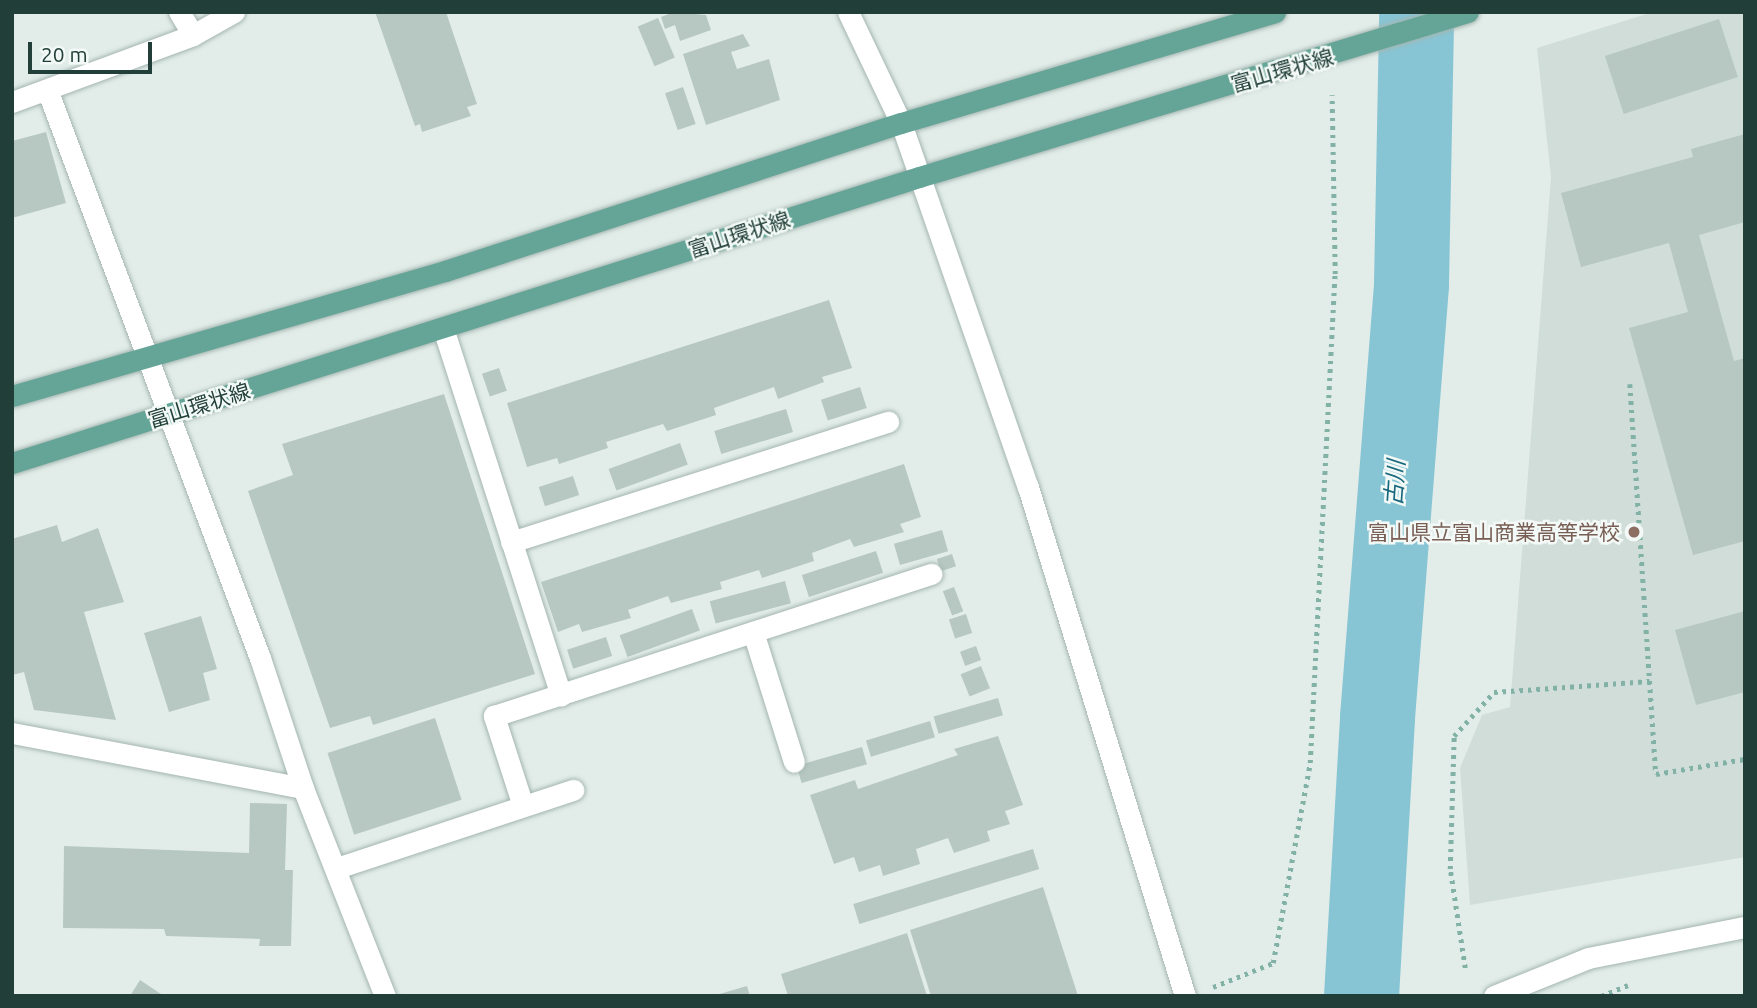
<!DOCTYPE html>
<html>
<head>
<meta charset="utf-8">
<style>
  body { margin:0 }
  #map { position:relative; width:1757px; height:1008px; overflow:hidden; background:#e2ede9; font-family:Ubuntu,"Noto Sans JP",sans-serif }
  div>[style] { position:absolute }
  .built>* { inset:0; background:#d0ddd8 }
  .river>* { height:75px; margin:-37.5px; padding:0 37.5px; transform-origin:37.5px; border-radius:37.5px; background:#88c5d4 }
  .building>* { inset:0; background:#b7c8c2; transform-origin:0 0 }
  .path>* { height:4.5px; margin-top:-2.25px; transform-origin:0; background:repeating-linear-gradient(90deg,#81b2a5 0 3.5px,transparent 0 8.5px) }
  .roads { filter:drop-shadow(0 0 2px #a4b5b0) drop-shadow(0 0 2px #a4b5b0) }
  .street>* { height:21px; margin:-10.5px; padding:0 10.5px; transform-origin:10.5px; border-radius:10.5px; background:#fff }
  .secondary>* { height:21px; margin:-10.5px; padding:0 10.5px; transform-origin:10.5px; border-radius:10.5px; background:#fff }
  .primary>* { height:21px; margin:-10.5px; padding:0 10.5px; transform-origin:10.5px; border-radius:10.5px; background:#65a597 }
  .dots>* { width:19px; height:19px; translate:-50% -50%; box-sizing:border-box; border:4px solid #f3f9f6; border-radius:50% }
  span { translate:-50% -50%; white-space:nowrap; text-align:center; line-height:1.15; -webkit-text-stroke:5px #f3f9f6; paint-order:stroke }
  .street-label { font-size:21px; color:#213f38 }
  .education-label { font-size:21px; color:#785e54 }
  .right { translate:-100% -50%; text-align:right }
  .water-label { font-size:23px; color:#18697e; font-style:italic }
  .frame { position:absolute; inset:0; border:14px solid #213f38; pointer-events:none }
  .scale { position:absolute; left:28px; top:42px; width:124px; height:32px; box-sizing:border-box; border:4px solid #213f38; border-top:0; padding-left:9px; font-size:21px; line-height:24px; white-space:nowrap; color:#213f38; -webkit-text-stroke:5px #f3f9f6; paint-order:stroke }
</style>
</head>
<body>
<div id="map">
  <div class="built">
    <i style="clip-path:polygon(1653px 12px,1745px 12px,1745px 857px,1470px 905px,1460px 768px,1482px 715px,1510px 707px,1551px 177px,1537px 48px)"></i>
  </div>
  <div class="river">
    <i style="left:1361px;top:996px;width:279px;rotate:-86.7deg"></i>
    <i style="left:1377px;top:717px;width:434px;rotate:-85.5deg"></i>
    <i style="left:1411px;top:284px;width:272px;rotate:-88.9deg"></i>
  </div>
  <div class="building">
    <i style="clip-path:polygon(375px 12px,446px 12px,477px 104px,467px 107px,471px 116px,422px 132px,420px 124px,415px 126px)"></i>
    <i style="clip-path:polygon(674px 12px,706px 15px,711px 30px,680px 41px,675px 25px,665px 29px,661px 17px)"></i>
    <i style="left:658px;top:18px;width:43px;height:22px;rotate:67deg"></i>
    <i style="left:1719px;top:19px;width:61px;height:120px;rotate:72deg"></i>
    <i style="clip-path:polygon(743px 34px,750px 46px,731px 52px,737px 69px,769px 59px,780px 100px,706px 125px,683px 54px)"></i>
    <i style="left:683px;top:87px;width:39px;height:19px;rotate:71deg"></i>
    <i style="clip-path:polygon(46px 132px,66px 203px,12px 218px,12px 141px)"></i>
    <i style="clip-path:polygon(1745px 134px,1745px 222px,1699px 235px,1734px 361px,1745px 358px,1745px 541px,1693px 555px,1629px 328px,1688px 312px,1669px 243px,1581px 267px,1561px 193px,1693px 157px,1691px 149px)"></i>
    <i style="clip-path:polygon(829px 300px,852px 368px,822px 377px,824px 382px,778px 399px,774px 387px,714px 408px,716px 415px,667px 431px,663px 424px,606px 442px,608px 448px,559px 464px,557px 458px,527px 467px,507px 403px)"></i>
    <i style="left:499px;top:368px;width:24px;height:18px;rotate:71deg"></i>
    <i style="left:860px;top:387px;width:22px;height:41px;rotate:72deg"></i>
    <i style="clip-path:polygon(444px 394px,535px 674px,373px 725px,370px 716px,330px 728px,248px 491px,293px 475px,282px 444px)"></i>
    <i style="left:786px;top:409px;width:24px;height:75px;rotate:73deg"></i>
    <i style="left:680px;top:443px;width:23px;height:76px;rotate:70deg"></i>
    <i style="clip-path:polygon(904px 464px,921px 517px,900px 524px,904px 532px,854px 547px,850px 539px,812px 553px,814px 561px,762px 578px,759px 570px,720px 582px,722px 589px,671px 603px,668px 596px,628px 610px,631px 618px,582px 632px,579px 624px,558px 632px,541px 582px)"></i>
    <i style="left:573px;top:476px;width:20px;height:36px;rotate:72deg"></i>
    <i style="clip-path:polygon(57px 525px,62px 542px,98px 528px,124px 602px,84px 612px,116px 720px,34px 710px,24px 672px,12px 675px,12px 539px)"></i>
    <i style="left:942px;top:530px;width:22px;height:50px;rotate:74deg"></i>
    <i style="left:876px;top:551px;width:23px;height:78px;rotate:72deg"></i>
    <i style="left:952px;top:554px;width:13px;height:16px;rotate:72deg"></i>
    <i style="left:785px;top:581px;width:23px;height:78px;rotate:75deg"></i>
    <i style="left:954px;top:587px;width:26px;height:12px;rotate:69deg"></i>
    <i style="left:692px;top:609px;width:23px;height:77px;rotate:70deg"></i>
    <i style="clip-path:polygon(1745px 611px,1745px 692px,1696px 705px,1675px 630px)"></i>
    <i style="left:966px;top:614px;width:20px;height:18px;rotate:72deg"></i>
    <i style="clip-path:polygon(201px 616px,217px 669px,203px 673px,210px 700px,169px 712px,144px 633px)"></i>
    <i style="left:606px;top:637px;width:20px;height:41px;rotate:72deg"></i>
    <i style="left:976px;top:646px;width:15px;height:17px;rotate:70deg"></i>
    <i style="left:981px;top:666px;width:24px;height:22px;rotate:68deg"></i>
    <i style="left:998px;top:698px;width:18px;height:67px;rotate:74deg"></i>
    <i style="left:435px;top:718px;width:86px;height:113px;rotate:72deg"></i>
    <i style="left:930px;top:721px;width:17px;height:67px;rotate:73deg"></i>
    <i style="clip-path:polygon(998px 736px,1023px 805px,1005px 811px,1010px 824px,987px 831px,990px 841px,954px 853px,948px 838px,916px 849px,920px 864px,883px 876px,880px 865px,859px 872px,854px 857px,834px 864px,810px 795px,855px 780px,858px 789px,958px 755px,954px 749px)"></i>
    <i style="left:862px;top:747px;width:18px;height:68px;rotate:74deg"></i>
    <i style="clip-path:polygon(250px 803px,287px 804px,285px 870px,293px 870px,291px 946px,259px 946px,260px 939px,166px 936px,164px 929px,63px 928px,64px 846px,249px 853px)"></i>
    <i style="left:1033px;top:849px;width:21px;height:188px;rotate:73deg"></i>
    <i style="clip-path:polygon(1043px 887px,1078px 996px,931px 996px,910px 930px)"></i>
    <i style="clip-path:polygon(907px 933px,927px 996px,788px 996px,781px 974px)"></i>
    <i style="clip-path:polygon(140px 980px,164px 996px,130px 996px)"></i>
    <i style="clip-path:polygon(747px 986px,750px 996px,716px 996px,716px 995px)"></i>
  </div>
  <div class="path">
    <i style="left:1630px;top:384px;width:391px;rotate:86.2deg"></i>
    <i style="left:1656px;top:774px;width:90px;rotate:-9.6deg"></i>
    <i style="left:1465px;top:968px;width:100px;rotate:-98.6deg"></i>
    <i style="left:1450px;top:869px;width:133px;rotate:-88.3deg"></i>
    <i style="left:1454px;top:736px;width:59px;rotate:-47.7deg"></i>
    <i style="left:1494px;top:692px;width:156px;rotate:-4deg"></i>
    <i style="left:1213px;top:987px;width:65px;rotate:-21.8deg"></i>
    <i style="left:1273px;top:963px;width:203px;rotate:-79.5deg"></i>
    <i style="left:1310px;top:763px;width:490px;rotate:-87.1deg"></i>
    <i style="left:1335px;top:274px;width:179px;rotate:-91deg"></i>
    <i style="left:1601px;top:996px;width:29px;rotate:-22deg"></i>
  </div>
  <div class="roads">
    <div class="street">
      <i style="left:848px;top:12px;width:123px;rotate:64.5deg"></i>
      <i style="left:901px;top:123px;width:386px;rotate:70.8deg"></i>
      <i style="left:1028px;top:487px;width:533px;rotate:72.86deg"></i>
      <i style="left:193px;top:35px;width:47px;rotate:-29.3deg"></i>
      <i style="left:48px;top:92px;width:604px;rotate:69.47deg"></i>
      <i style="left:260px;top:658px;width:137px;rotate:71.7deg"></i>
      <i style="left:303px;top:788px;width:224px;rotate:68.5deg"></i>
      <i style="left:12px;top:102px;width:193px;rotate:-20.3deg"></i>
      <i style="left:193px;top:35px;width:27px;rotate:-121deg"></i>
      <i style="left:443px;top:328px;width:386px;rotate:72.2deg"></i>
      <i style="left:511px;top:542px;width:396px;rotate:-17.7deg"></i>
      <i style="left:753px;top:632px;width:136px;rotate:72.5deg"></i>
      <i style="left:12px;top:733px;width:296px;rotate:10.7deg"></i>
      <i style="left:523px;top:806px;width:95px;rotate:-107.9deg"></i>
      <i style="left:494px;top:716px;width:460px;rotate:-18deg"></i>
      <i style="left:337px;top:868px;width:249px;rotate:-18.3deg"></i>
    </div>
    <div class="secondary">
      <i style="left:1494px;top:996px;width:101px;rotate:-22deg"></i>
      <i style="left:1588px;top:958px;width:160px;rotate:-11.2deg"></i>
    </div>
    <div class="primary">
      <i style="left:12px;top:396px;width:451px;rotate:-16.1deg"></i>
      <i style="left:445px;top:271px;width:479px;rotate:-18deg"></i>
      <i style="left:901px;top:123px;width:390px;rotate:-16.5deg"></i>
      <i style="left:12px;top:463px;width:951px;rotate:-17.5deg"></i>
      <i style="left:919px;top:177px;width:573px;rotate:-16.73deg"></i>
    </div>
  </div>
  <div class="dots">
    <i style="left:1634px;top:532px;background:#8d6e63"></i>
  </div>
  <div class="street-label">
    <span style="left:1282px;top:70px;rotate:-16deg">富山環状線</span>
    <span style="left:739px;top:234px;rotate:-18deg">富山環状線</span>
    <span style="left:199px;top:405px;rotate:-17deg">富山環状線</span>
  </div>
  <div class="education-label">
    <span class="right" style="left:1620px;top:532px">富山県立富山商業高等学校</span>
  </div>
  <div class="water-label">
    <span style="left:1395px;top:483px;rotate:-86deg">古川</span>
  </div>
  <div class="frame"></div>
  <div class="scale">20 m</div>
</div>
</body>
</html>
